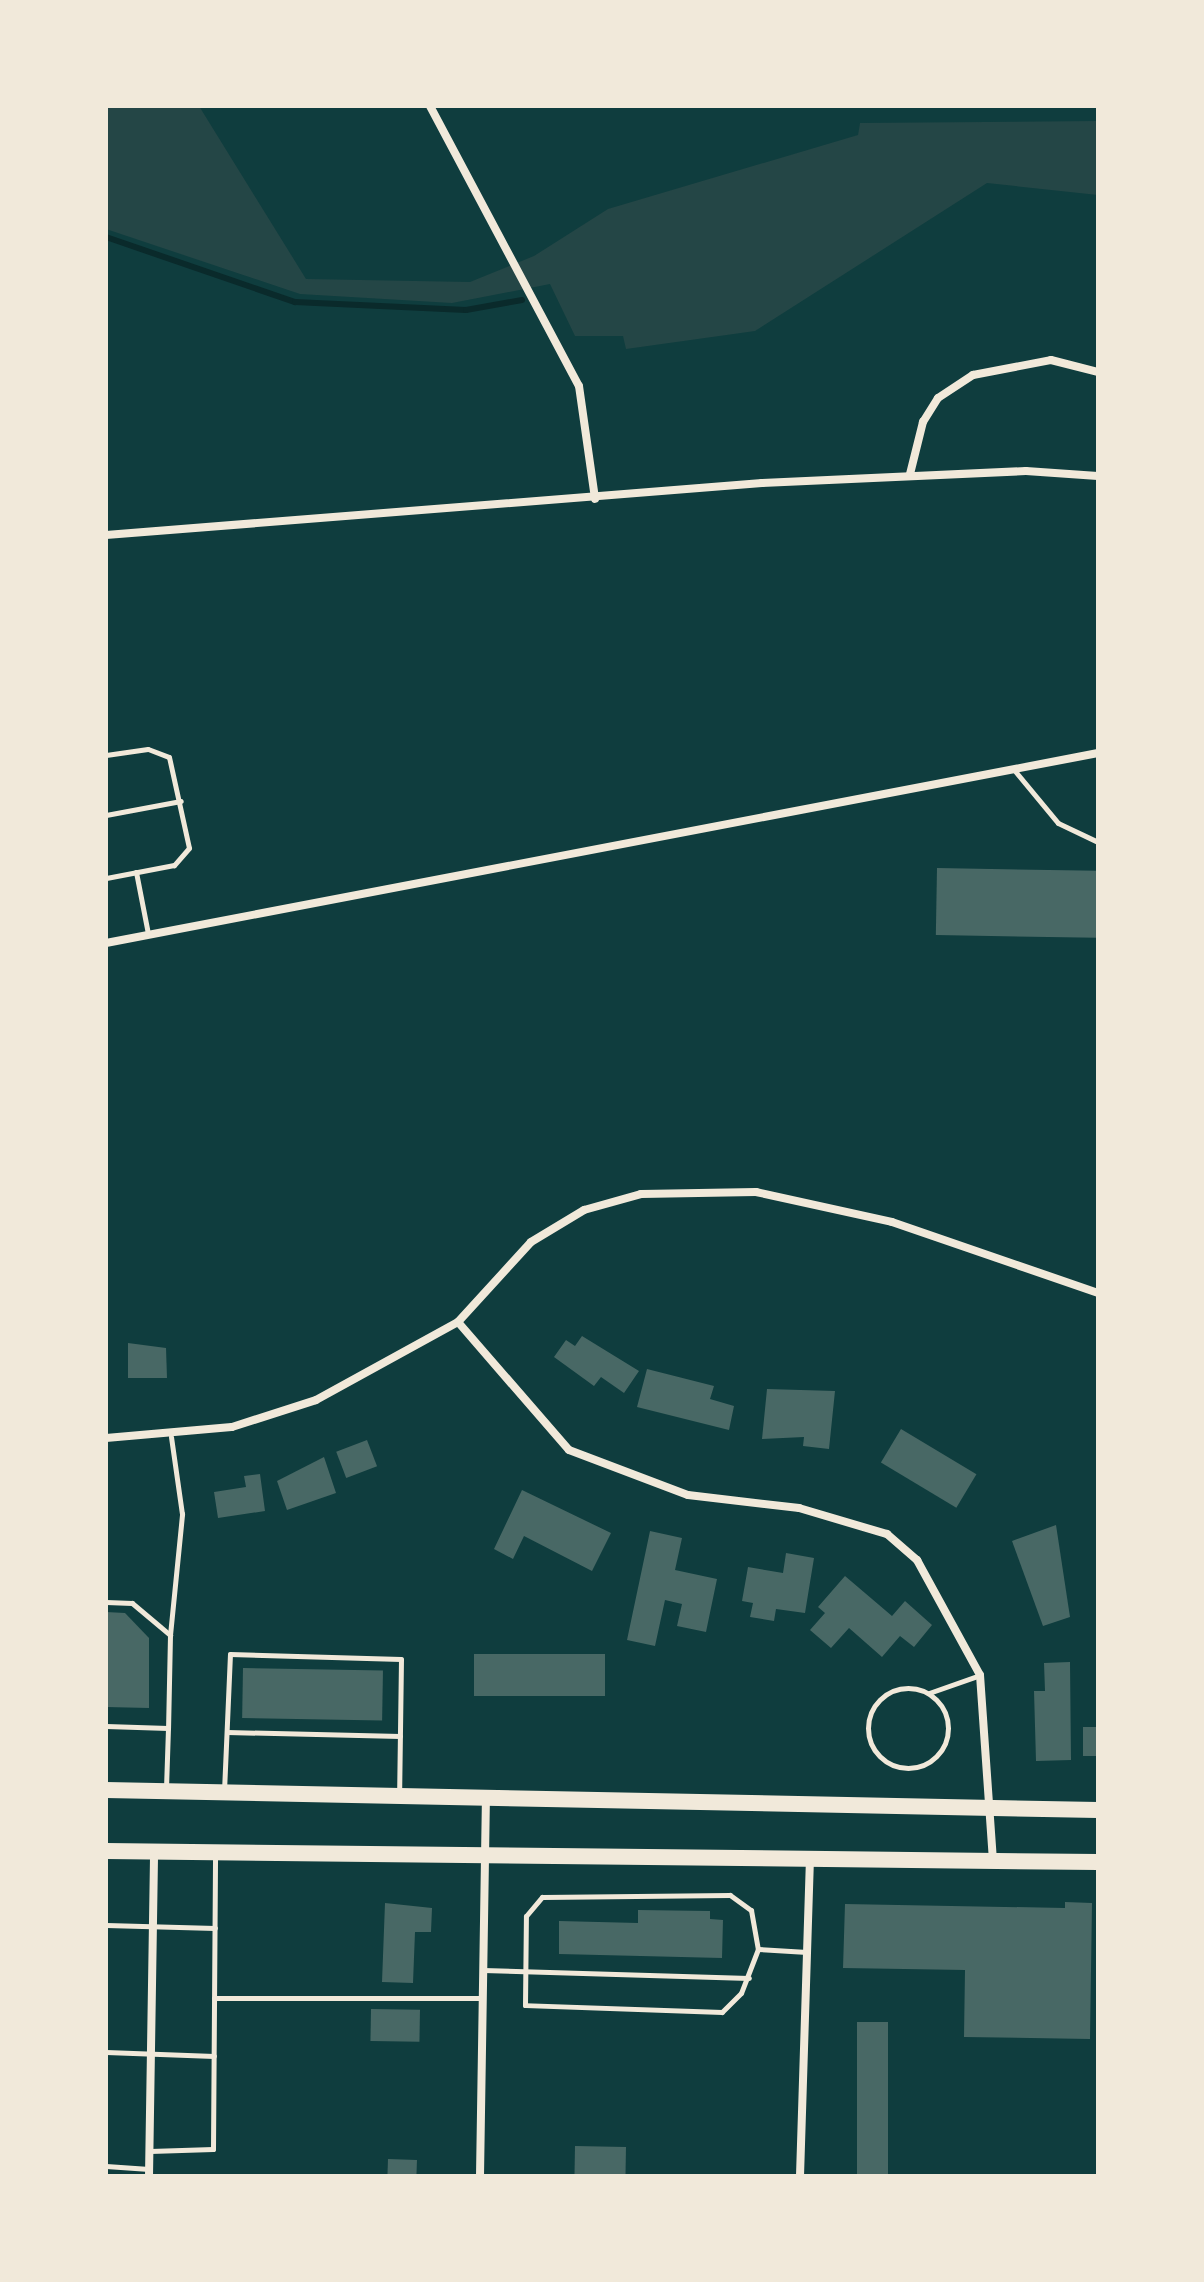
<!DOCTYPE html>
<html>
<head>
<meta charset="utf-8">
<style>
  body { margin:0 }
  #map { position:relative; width:1204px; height:2282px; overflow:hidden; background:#0f3d3e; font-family:"PT Serif",serif }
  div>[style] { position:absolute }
  .green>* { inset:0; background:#244646 }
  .stream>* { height:6px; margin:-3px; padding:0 3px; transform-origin:3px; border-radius:3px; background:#0a2a2b }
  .building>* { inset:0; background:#486865; transform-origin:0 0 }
  .service>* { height:5px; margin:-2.5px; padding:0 2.5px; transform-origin:2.5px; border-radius:2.5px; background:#f1e9da }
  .service>.ring { margin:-2.5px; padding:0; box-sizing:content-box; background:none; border:5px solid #f1e9da; border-radius:50% }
  .minor>* { height:8px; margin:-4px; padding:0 4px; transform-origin:4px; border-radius:4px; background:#f1e9da }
  .primary>* { height:16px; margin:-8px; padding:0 8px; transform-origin:8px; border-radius:8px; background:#f1e9da }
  span { translate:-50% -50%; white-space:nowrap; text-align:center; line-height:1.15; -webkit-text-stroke:6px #f1e9da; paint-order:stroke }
  .frame { position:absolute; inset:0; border:108px solid #f1e9da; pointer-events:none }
</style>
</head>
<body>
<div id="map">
  <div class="green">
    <i style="clip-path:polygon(106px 106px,199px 106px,306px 279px,470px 282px,534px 256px,608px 209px,858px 135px,860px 123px,1098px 121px,1098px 195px,987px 183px,755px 331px,626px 349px,623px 336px,575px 336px,550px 284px,452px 303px,300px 294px,106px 229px)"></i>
  </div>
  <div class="stream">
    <i style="left:106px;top:237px;width:200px;rotate:19deg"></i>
    <i style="left:295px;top:302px;width:171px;rotate:2.7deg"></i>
    <i style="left:466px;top:310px;width:57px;rotate:-10.1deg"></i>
  </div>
  <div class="building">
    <i style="left:937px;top:868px;width:161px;height:67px;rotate:1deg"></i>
    <i style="clip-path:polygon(582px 1336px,639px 1371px,624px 1393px,601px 1377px,594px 1386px,554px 1357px,566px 1340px,575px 1346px)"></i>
    <i style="clip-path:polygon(128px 1343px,166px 1348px,167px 1378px,128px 1378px)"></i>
    <i style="clip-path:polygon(647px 1369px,714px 1386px,710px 1399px,734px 1406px,729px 1430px,637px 1407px)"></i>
    <i style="clip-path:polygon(767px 1389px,835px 1391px,829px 1449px,803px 1446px,804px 1437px,762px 1439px)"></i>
    <i style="left:901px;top:1429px;width:88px;height:39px;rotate:31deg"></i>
    <i style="left:367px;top:1440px;width:28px;height:33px;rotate:69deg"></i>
    <i style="clip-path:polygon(324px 1457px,336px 1493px,287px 1510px,277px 1481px)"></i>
    <i style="clip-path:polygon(260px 1474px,265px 1511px,218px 1518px,214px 1492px,246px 1487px,244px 1476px)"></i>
    <i style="clip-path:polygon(522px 1490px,611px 1533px,592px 1571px,524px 1536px,513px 1559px,494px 1549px)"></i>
    <i style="clip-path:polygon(1056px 1525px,1070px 1617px,1043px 1626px,1012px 1541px)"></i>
    <i style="clip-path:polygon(650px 1531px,682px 1538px,675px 1570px,717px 1579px,706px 1632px,677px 1626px,682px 1604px,665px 1600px,655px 1646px,627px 1640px)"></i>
    <i style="clip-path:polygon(786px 1553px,814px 1558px,805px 1613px,776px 1609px,774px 1621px,750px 1617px,753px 1603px,742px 1601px,748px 1567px,783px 1573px)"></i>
    <i style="clip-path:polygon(845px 1576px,892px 1616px,905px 1601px,932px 1625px,914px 1647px,900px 1636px,882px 1657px,849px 1628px,831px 1648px,810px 1630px,825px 1613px,818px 1607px)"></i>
    <i style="clip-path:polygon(106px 1612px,125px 1613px,149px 1638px,149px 1708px,106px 1707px)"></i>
    <i style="left:474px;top:1654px;width:131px;height:42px"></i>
    <i style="clip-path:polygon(1070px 1662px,1071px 1760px,1036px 1761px,1034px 1691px,1045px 1691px,1044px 1663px)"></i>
    <i style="left:243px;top:1668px;width:140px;height:50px;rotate:1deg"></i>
    <i style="left:1083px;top:1727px;width:15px;height:29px"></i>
    <i style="clip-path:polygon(1065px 1902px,1092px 1903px,1090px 2039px,964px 2037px,965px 1970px,843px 1968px,845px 1904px,1065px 1908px)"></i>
    <i style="clip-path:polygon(385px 1903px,432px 1908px,431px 1932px,415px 1932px,413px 1983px,382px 1982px)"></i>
    <i style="clip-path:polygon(638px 1910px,710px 1911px,710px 1919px,723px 1920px,722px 1958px,559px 1954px,559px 1921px,638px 1923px)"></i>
    <i style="left:371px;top:2009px;width:49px;height:32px;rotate:1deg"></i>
    <i style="left:857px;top:2022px;width:31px;height:154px"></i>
    <i style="left:575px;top:2146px;width:51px;height:30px;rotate:1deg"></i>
    <i style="left:388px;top:2159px;width:29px;height:17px;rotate:2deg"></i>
  </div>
  <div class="service">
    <i style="left:106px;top:755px;width:42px;rotate:-8.1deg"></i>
    <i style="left:148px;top:749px;width:22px;rotate:21deg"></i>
    <i style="left:169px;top:757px;width:93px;rotate:77.6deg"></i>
    <i style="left:189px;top:848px;width:23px;rotate:131deg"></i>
    <i style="left:174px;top:865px;width:69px;rotate:169.2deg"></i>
    <i style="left:1015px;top:771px;width:67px;rotate:50.4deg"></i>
    <i style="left:1058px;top:823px;width:44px;rotate:25.4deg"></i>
    <i style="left:106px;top:815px;width:76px;rotate:-10.6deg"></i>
    <i style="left:136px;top:872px;width:63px;rotate:79deg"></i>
    <i style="left:106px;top:1602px;width:26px;rotate:2deg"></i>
    <i style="left:132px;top:1603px;width:50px;rotate:40.1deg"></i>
    <i style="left:170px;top:1635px;width:93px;rotate:91.2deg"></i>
    <i style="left:170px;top:1635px;width:122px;rotate:-84.3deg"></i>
    <i style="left:182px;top:1514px;width:78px;rotate:-98.1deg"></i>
    <i class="ring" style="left:868px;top:1688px;width:75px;height:75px"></i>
    <i style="left:929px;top:1693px;width:54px;rotate:-19.4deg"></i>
    <i style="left:106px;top:1726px;width:62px;rotate:1.8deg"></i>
    <i style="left:168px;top:1728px;width:61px;rotate:91.9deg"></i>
    <i style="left:227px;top:1732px;width:173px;rotate:1.3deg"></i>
    <i style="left:224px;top:1791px;width:137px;rotate:-87.5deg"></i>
    <i style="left:230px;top:1654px;width:171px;rotate:1.7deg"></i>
    <i style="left:401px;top:1659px;width:135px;rotate:90.8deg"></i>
    <i style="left:730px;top:1895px;width:26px;rotate:36deg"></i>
    <i style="left:751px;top:1910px;width:40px;rotate:80deg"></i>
    <i style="left:758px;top:1949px;width:47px;rotate:111.1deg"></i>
    <i style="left:741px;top:1993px;width:27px;rotate:135deg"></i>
    <i style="left:722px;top:2012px;width:197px;rotate:-178deg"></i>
    <i style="left:525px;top:2005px;width:89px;rotate:-89.4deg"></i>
    <i style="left:526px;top:1916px;width:25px;rotate:-50deg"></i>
    <i style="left:542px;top:1897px;width:188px;rotate:-0.6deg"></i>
    <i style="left:106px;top:1925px;width:109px;rotate:1.6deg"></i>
    <i style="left:758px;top:1949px;width:49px;rotate:3.5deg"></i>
    <i style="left:483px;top:1970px;width:266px;rotate:1.7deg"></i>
    <i style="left:214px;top:1998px;width:269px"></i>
    <i style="left:106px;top:2052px;width:108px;rotate:2.1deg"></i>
    <i style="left:150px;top:2151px;width:63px;rotate:-1.8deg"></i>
    <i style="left:213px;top:2149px;width:292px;rotate:-89.6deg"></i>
    <i style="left:106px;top:2166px;width:43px;rotate:4deg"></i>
  </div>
  <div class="minor">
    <i style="left:430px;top:106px;width:317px;rotate:62deg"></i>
    <i style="left:579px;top:386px;width:114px;rotate:81.9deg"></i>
    <i style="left:910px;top:474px;width:54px;rotate:-76deg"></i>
    <i style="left:923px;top:422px;width:28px;rotate:-58deg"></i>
    <i style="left:938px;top:398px;width:42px;rotate:-33.3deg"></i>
    <i style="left:973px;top:375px;width:79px;rotate:-10.9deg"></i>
    <i style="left:1051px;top:360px;width:49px;rotate:14.3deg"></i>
    <i style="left:106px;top:535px;width:658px;rotate:-4.53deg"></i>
    <i style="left:762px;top:483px;width:264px;rotate:-2.6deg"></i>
    <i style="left:1026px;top:471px;width:72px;rotate:4deg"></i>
    <i style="left:106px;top:943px;width:1010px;rotate:-10.84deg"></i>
    <i style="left:458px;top:1322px;width:169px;rotate:49.1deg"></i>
    <i style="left:569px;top:1450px;width:127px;rotate:20.7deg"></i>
    <i style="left:688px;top:1495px;width:112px;rotate:6.7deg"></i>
    <i style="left:799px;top:1508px;width:92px;rotate:16.5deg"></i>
    <i style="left:887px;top:1534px;width:40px;rotate:41deg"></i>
    <i style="left:917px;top:1560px;width:131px;rotate:61.3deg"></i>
    <i style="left:980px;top:1675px;width:185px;rotate:86deg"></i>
    <i style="left:106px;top:1438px;width:126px;rotate:-5deg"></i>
    <i style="left:232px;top:1427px;width:88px;rotate:-17.8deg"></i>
    <i style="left:316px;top:1400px;width:162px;rotate:-28.8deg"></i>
    <i style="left:458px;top:1322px;width:108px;rotate:-47.6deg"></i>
    <i style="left:531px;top:1242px;width:62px;rotate:-31.1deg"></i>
    <i style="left:584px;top:1210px;width:59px;rotate:-15.7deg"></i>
    <i style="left:641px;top:1194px;width:115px;rotate:-1deg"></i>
    <i style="left:756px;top:1192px;width:139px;rotate:12.4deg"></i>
    <i style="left:892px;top:1222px;width:218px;rotate:19deg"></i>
    <i style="left:149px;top:2176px;width:324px;rotate:-89.1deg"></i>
    <i style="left:480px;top:2176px;width:379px;rotate:-89.1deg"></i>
    <i style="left:800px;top:2176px;width:319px;rotate:-88.2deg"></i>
  </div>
  <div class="primary">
    <i style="left:106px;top:1790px;width:992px;rotate:1.16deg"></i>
    <i style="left:106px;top:1851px;width:992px;rotate:0.64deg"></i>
  </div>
  <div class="frame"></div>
</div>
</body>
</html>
